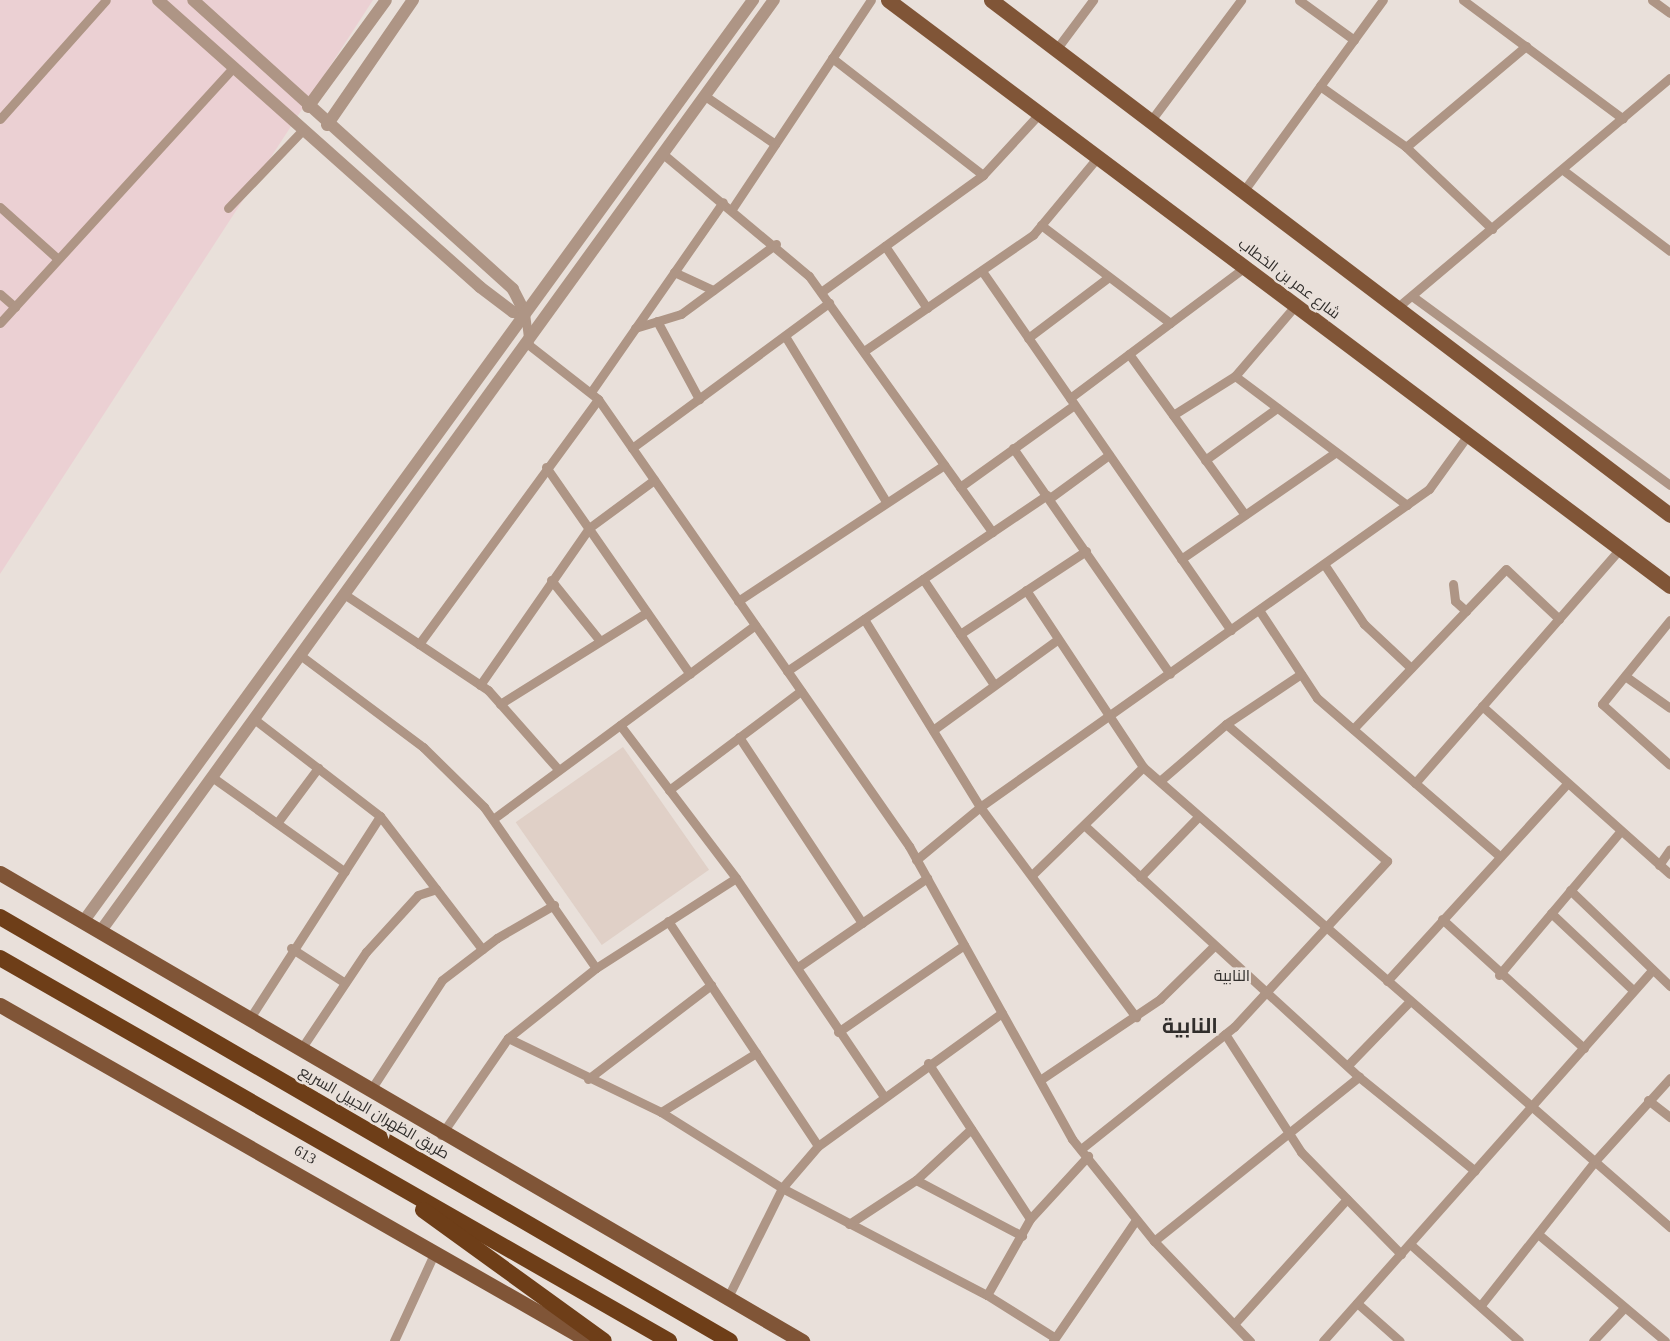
<!DOCTYPE html>
<html>
<head>
<meta charset="utf-8">
<style>
  body { margin:0 }
  #map { position:relative; width:1670px; height:1341px; overflow:hidden; background:#e9e0da; font-family:"Times New Roman",Cairo,serif }
  div>[style] { position:absolute }
  .built>* { inset:0; background:#e0d0c7; transform-origin:0 0 }
  .industrial>* { inset:0; background:#ebd0d3 }
  .minor>* { height:9px; margin:-4.5px; padding:0 4.5px; transform-origin:4.5px; border-radius:4.5px; background:#ae9585 }
  .tertiary>* { height:12px; margin:-6px; padding:0 6px; transform-origin:6px; border-radius:6px; background:#ae9585 }
  .primary>* { height:15px; margin:-7.5px; padding:0 7.5px; transform-origin:7.5px; border-radius:7.5px; background:#805537 }
  .motorway>* { height:16px; margin:-8px; padding:0 8px; transform-origin:8px; border-radius:8px; background:#6e3e18 }
  span { translate:-50% -50%; white-space:nowrap; text-align:center; line-height:1.15; -webkit-text-stroke:5px #e9e0da; paint-order:stroke }
  .street-label { font-size:15px; color:#312e2c }
  .neighbourhood-label { font-size:16px; color:#312e2c }
  .district-label { font-size:21px; color:#312e2c; font-weight:700 }
</style>
</head>
<body>
<div id="map">
  <div class="built">
    <i style="left:623px;top:747px;width:150px;height:131px;rotate:55deg"></i>
  </div>
  <div class="industrial">
    <i style="clip-path:polygon(0 0,373px 0,0 574px)"></i>
  </div>
  <div class="minor">
    <i style="left:1299px;top:0;width:68px;rotate:36deg"></i>
    <i style="left:1463px;top:0;width:199px;rotate:36.6deg"></i>
    <i style="left:1652px;top:0;width:22px;rotate:36deg"></i>
    <i style="left:1055px;top:51px;width:64px;rotate:-53.3deg"></i>
    <i style="left:832px;top:58px;width:191px;rotate:37.8deg"></i>
    <i style="left:1320px;top:86px;width:105px;rotate:35.3deg"></i>
    <i style="left:1406px;top:147px;width:119px;rotate:43.6deg"></i>
    <i style="left:705px;top:96px;width:85px;rotate:34.4deg"></i>
    <i style="left:0;top:119px;width:159px;rotate:-48.3deg"></i>
    <i style="left:1152px;top:119px;width:149px;rotate:-53.2deg"></i>
    <i style="left:1406px;top:147px;width:157px;rotate:-40.1deg"></i>
    <i style="left:663px;top:154px;width:190px;rotate:39.9deg"></i>
    <i style="left:809px;top:276px;width:315px;rotate:54.4deg"></i>
    <i style="left:1563px;top:170px;width:134px;rotate:37.1deg"></i>
    <i style="left:1245px;top:189px;width:234px;rotate:-53.9deg"></i>
    <i style="left:0;top:207px;width:78px;rotate:41.9deg"></i>
    <i style="left:228px;top:208px;width:105px;rotate:-46.2deg"></i>
    <i style="left:732px;top:209px;width:251px;rotate:-56.4deg"></i>
    <i style="left:1041px;top:225px;width:162px;rotate:37.2deg"></i>
    <i style="left:885px;top:246px;width:75px;rotate:55.9deg"></i>
    <i style="left:982px;top:271px;width:437px;rotate:55.3deg"></i>
    <i style="left:674px;top:272px;width:43px;rotate:24.8deg"></i>
    <i style="left:821px;top:292px;width:200px;rotate:-35.8deg"></i>
    <i style="left:983px;top:175px;width:83px;rotate:-47.4deg"></i>
    <i style="left:0;top:294px;width:20px;rotate:41deg"></i>
    <i style="left:1412px;top:296px;width:320px;rotate:36.2deg"></i>
    <i style="left:1399px;top:306px;width:354px;rotate:-40.1deg"></i>
    <i style="left:525px;top:313px;width:32px;rotate:83deg"></i>
    <i style="left:529px;top:345px;width:88px;rotate:38deg"></i>
    <i style="left:598px;top:399px;width:545px;rotate:55.17deg"></i>
    <i style="left:909px;top:846px;width:335px;rotate:60.9deg"></i>
    <i style="left:1072px;top:1139px;width:131px;rotate:51.2deg"></i>
    <i style="left:1154px;top:1241px;width:139px;rotate:46.2deg"></i>
    <i style="left:657px;top:321px;width:89px;rotate:61.7deg"></i>
    <i style="left:0;top:323px;width:344px;rotate:-47.6deg"></i>
    <i style="left:635px;top:328px;width:48px;rotate:-16.9deg"></i>
    <i style="left:681px;top:314px;width:118px;rotate:-36.4deg"></i>
    <i style="left:785px;top:336px;width:192px;rotate:58.6deg"></i>
    <i style="left:1028px;top:338px;width:101px;rotate:-37deg"></i>
    <i style="left:864px;top:351px;width:205px;rotate:-34.5deg"></i>
    <i style="left:1033px;top:235px;width:100px;rotate:-50.3deg"></i>
    <i style="left:1129px;top:354px;width:198px;rotate:54.2deg"></i>
    <i style="left:1235px;top:376px;width:215px;rotate:36.9deg"></i>
    <i style="left:591px;top:392px;width:231px;rotate:-55.2deg"></i>
    <i style="left:1070px;top:398px;width:217px;rotate:-36.8deg"></i>
    <i style="left:1173px;top:415px;width:73px;rotate:-32.2deg"></i>
    <i style="left:1235px;top:376px;width:92px;rotate:-49.4deg"></i>
    <i style="left:632px;top:448px;width:245px;rotate:-36.4deg"></i>
    <i style="left:1013px;top:448px;width:275px;rotate:55.2deg"></i>
    <i style="left:1205px;top:460px;width:89px;rotate:-35.8deg"></i>
    <i style="left:546px;top:467px;width:252px;rotate:55.2deg"></i>
    <i style="left:960px;top:487px;width:140px;rotate:-35.7deg"></i>
    <i style="left:1050px;top:498px;width:73px;rotate:-36.1deg"></i>
    <i style="left:1181px;top:559px;width:188px;rotate:-34.6deg"></i>
    <i style="left:1324px;top:564px;width:72px;rotate:56.3deg"></i>
    <i style="left:1364px;top:624px;width:64px;rotate:43.1deg"></i>
    <i style="left:923px;top:579px;width:125px;rotate:56.1deg"></i>
    <i style="left:551px;top:580px;width:78px;rotate:51.2deg"></i>
    <i style="left:1453px;top:584px;width:17px;rotate:83deg"></i>
    <i style="left:1455px;top:601px;width:15px;rotate:42deg"></i>
    <i style="left:1026px;top:590px;width:212px;rotate:56.5deg"></i>
    <i style="left:1143px;top:767px;width:700px;rotate:41.12deg"></i>
    <i style="left:344px;top:594px;width:173px;rotate:33.7deg"></i>
    <i style="left:488px;top:690px;width:104px;rotate:48.5deg"></i>
    <i style="left:738px;top:601px;width:247px;rotate:-33.4deg"></i>
    <i style="left:1259px;top:610px;width:105px;rotate:56.6deg"></i>
    <i style="left:1317px;top:698px;width:240px;rotate:40.9deg"></i>
    <i style="left:864px;top:619px;width:221px;rotate:58.3deg"></i>
    <i style="left:980px;top:807px;width:262px;rotate:53.4deg"></i>
    <i style="left:1670px;top:620px;width:108px;rotate:129deg"></i>
    <i style="left:1602px;top:704px;width:91px;rotate:41.9deg"></i>
    <i style="left:960px;top:634px;width:151px;rotate:-33.4deg"></i>
    <i style="left:419px;top:644px;width:303px;rotate:-53.8deg"></i>
    <i style="left:300px;top:655px;width:154px;rotate:36.8deg"></i>
    <i style="left:423px;top:747px;width:86px;rotate:44.5deg"></i>
    <i style="left:484px;top:807px;width:196px;rotate:55.2deg"></i>
    <i style="left:787px;top:671px;width:314px;rotate:-34.1deg"></i>
    <i style="left:1625px;top:676px;width:55px;rotate:35.4deg"></i>
    <i style="left:480px;top:685px;width:191px;rotate:-55.2deg"></i>
    <i style="left:589px;top:528px;width:81px;rotate:-36.4deg"></i>
    <i style="left:500px;top:704px;width:173px;rotate:-32deg"></i>
    <i style="left:1482px;top:706px;width:252px;rotate:41.8deg"></i>
    <i style="left:254px;top:719px;width:159px;rotate:37.6deg"></i>
    <i style="left:380px;top:816px;width:168px;rotate:52.5deg"></i>
    <i style="left:620px;top:725px;width:192px;rotate:52.8deg"></i>
    <i style="left:736px;top:878px;width:262px;rotate:55.9deg"></i>
    <i style="left:1353px;top:729px;width:221px;rotate:-46.3deg"></i>
    <i style="left:1506px;top:569px;width:73px;rotate:43.3deg"></i>
    <i style="left:933px;top:730px;width:153px;rotate:-36deg"></i>
    <i style="left:739px;top:737px;width:223px;rotate:56.5deg"></i>
    <i style="left:212px;top:777px;width:163px;rotate:35.5deg"></i>
    <i style="left:1161px;top:780px;width:86px;rotate:-40.7deg"></i>
    <i style="left:1226px;top:724px;width:90px;rotate:-33.7deg"></i>
    <i style="left:1415px;top:783px;width:311px;rotate:-48.8deg"></i>
    <i style="left:669px;top:790px;width:165px;rotate:-36.9deg"></i>
    <i style="left:493px;top:819px;width:326px;rotate:-36.5deg"></i>
    <i style="left:277px;top:823px;width:69px;rotate:-53.3deg"></i>
    <i style="left:1084px;top:825px;width:373px;rotate:42.5deg"></i>
    <i style="left:1359px;top:1077px;width:149px;rotate:39deg"></i>
    <i style="left:916px;top:860px;width:83px;rotate:-39.6deg"></i>
    <i style="left:980px;top:807px;width:550px;rotate:-35.31deg"></i>
    <i style="left:1429px;top:489px;width:67px;rotate:-54.2deg"></i>
    <i style="left:1659px;top:865px;width:19px;rotate:-55deg"></i>
    <i style="left:1032px;top:875px;width:155px;rotate:-44.2deg"></i>
    <i style="left:1140px;top:877px;width:83px;rotate:-46deg"></i>
    <i style="left:1570px;top:890px;width:139px;rotate:43.8deg"></i>
    <i style="left:1551px;top:913px;width:112px;rotate:43.2deg"></i>
    <i style="left:1442px;top:919px;width:192px;rotate:42.3deg"></i>
    <i style="left:668px;top:921px;width:270px;rotate:56.3deg"></i>
    <i style="left:291px;top:948px;width:64px;rotate:32.9deg"></i>
    <i style="left:798px;top:967px;width:157px;rotate:-34.6deg"></i>
    <i style="left:1499px;top:975px;width:187px;rotate:-49.8deg"></i>
    <i style="left:1387px;top:981px;width:265px;rotate:-47.6deg"></i>
    <i style="left:250px;top:1018px;width:240px;rotate:-57.2deg"></i>
    <i style="left:838px;top:1032px;width:153px;rotate:-34.6deg"></i>
    <i style="left:1225px;top:1034px;width:140px;rotate:57.2deg"></i>
    <i style="left:1301px;top:1152px;width:143px;rotate:45.6deg"></i>
    <i style="left:508px;top:1038px;width:170px;rotate:25.8deg"></i>
    <i style="left:661px;top:1112px;width:143px;rotate:32.1deg"></i>
    <i style="left:782px;top:1188px;width:231px;rotate:27.6deg"></i>
    <i style="left:987px;top:1295px;width:79px;rotate:32.1deg"></i>
    <i style="left:301px;top:1049px;width:117px;rotate:-56.2deg"></i>
    <i style="left:366px;top:952px;width:77px;rotate:-47.6deg"></i>
    <i style="left:418px;top:895px;width:19px;rotate:-18deg"></i>
    <i style="left:928px;top:1063px;width:186px;rotate:56.8deg"></i>
    <i style="left:1348px;top:1065px;width:89px;rotate:-45.9deg"></i>
    <i style="left:588px;top:1079px;width:155px;rotate:-37.4deg"></i>
    <i style="left:1040px;top:1080px;width:145px;rotate:-34deg"></i>
    <i style="left:1160px;top:999px;width:76px;rotate:-44.5deg"></i>
    <i style="left:370px;top:1091px;width:132px;rotate:-57deg"></i>
    <i style="left:442px;top:980px;width:69px;rotate:-37.4deg"></i>
    <i style="left:497px;top:938px;width:66px;rotate:-30.1deg"></i>
    <i style="left:1648px;top:1100px;width:28px;rotate:38deg"></i>
    <i style="left:661px;top:1112px;width:112px;rotate:-31.8deg"></i>
    <i style="left:441px;top:1135px;width:118px;rotate:-55.4deg"></i>
    <i style="left:508px;top:1038px;width:112px;rotate:-38.5deg"></i>
    <i style="left:596px;top:968px;width:166px;rotate:-32.7deg"></i>
    <i style="left:1081px;top:1149px;width:196px;rotate:-38.6deg"></i>
    <i style="left:1234px;top:1027px;width:226px;rotate:-47.3deg"></i>
    <i style="left:1387px;top:861px;width:211px;rotate:-139.6deg"></i>
    <i style="left:916px;top:1180px;width:120px;rotate:27.8deg"></i>
    <i style="left:849px;top:1224px;width:80px;rotate:-33.3deg"></i>
    <i style="left:916px;top:1180px;width:75px;rotate:-42.8deg"></i>
    <i style="left:1538px;top:1234px;width:166px;rotate:40.1deg"></i>
    <i style="left:1154px;top:1241px;width:263px;rotate:-38.7deg"></i>
    <i style="left:1410px;top:1244px;width:146px;rotate:41.7deg"></i>
    <i style="left:987px;top:1295px;width:87px;rotate:-60.5deg"></i>
    <i style="left:1030px;top:1219px;width:86px;rotate:-47.4deg"></i>
    <i style="left:728px;top:1297px;width:122px;rotate:-63.6deg"></i>
    <i style="left:782px;top:1188px;width:55px;rotate:-49.4deg"></i>
    <i style="left:818px;top:1146px;width:227px;rotate:-35.9deg"></i>
    <i style="left:1357px;top:1303px;width:57px;rotate:41.5deg"></i>
    <i style="left:1481px;top:1305px;width:184px;rotate:-51.6deg"></i>
    <i style="left:1595px;top:1161px;width:112px;rotate:-47.9deg"></i>
    <i style="left:1235px;top:1323px;width:167px;rotate:-47.9deg"></i>
    <i style="left:394px;top:1341px;width:98px;rotate:-65.3deg"></i>
    <i style="left:1053px;top:1341px;width:147px;rotate:-55.6deg"></i>
    <i style="left:1323px;top:1341px;width:496px;rotate:-48.4deg"></i>
    <i style="left:1593px;top:1341px;width:44px;rotate:-46.8deg"></i>
  </div>
  <div class="tertiary">
    <i style="left:158px;top:0;width:431px;rotate:41.7deg"></i>
    <i style="left:480px;top:287px;width:41px;rotate:37.1deg"></i>
    <i style="left:513px;top:312px;width:12px;rotate:5deg"></i>
    <i style="left:525px;top:313px;width:27px;rotate:-117deg"></i>
    <i style="left:513px;top:289px;width:431px;rotate:-137.9deg"></i>
    <i style="left:308px;top:107px;width:132px;rotate:-53.9deg"></i>
    <i style="left:327px;top:125px;width:152px;rotate:-55.5deg"></i>
    <i style="left:83px;top:922px;width:1140px;rotate:-53.99deg"></i>
    <i style="left:100px;top:932px;width:1150px;rotate:-54.13deg"></i>
  </div>
  <div class="primary">
    <i style="left:888px;top:0;width:977px;rotate:36.85deg"></i>
    <i style="left:991px;top:0;width:852px;rotate:37.18deg"></i>
    <i style="left:0;top:873px;width:929px;rotate:30.27deg"></i>
    <i style="left:0;top:1005px;width:678px;rotate:29.7deg"></i>
  </div>
  <div class="motorway">
    <i style="left:0;top:917px;width:844px;rotate:30.15deg"></i>
    <i style="left:0;top:958px;width:771px;rotate:29.79deg"></i>
    <i style="left:423px;top:1210px;width:223px;rotate:35.9deg"></i>
  </div>
  <div class="street-label">
    <span style="left:1289px;top:279px;rotate:37deg">شارع عمر بن الخطاب</span>
    <span style="left:374px;top:1113px;rotate:30deg">طريق الظهران الجبيل السريع</span>
    <span style="left:305px;top:1155px;rotate:30deg">613</span>
  </div>
  <div class="neighbourhood-label">
    <span style="left:1232px;top:976px">النابية</span>
  </div>
  <div class="district-label">
    <span style="left:1190px;top:1026px">النابية</span>
  </div>
</div>
</body>
</html>
